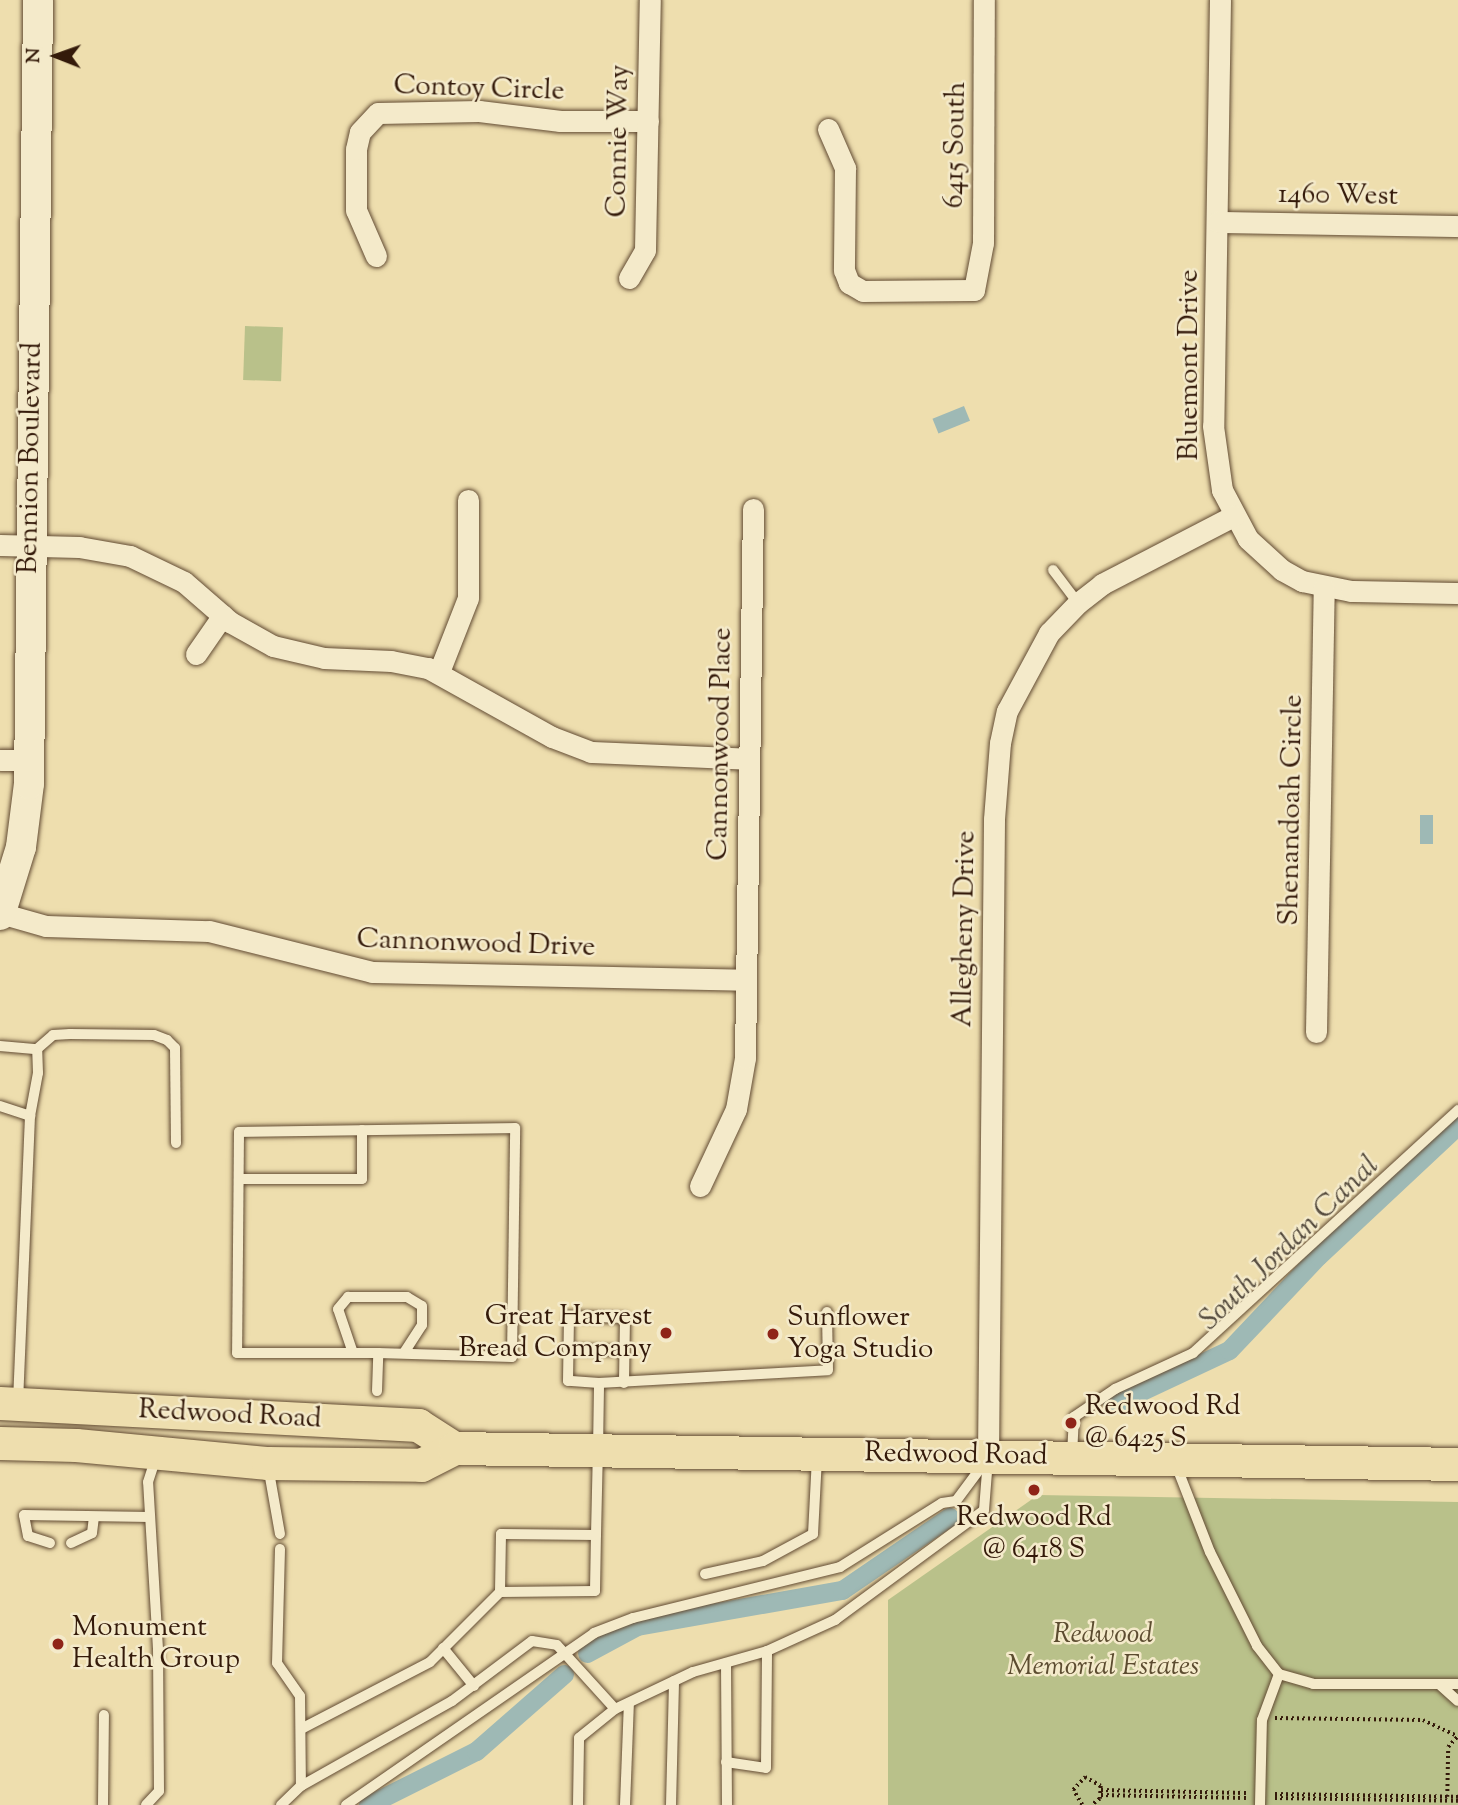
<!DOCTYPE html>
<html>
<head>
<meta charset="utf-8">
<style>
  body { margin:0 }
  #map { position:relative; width:1458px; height:1805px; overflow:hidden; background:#eedeae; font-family:"Sorts Mill Goudy",serif }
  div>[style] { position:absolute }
  .green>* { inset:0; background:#b9c18a; transform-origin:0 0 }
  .water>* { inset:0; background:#9eb9b5; transform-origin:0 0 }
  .canal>* { height:19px; margin:-9.5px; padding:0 9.5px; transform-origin:9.5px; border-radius:9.5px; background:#9eb9b5 }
  .path>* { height:3.5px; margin-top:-1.75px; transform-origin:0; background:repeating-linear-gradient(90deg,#341a0a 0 2px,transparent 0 5.5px) }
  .roads { filter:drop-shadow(0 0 2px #624b33) drop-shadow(0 0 2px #624b33) }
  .lane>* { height:10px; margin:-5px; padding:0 5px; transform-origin:5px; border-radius:5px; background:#f4eaca }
  .street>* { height:21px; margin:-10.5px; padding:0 10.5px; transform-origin:10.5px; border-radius:10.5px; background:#f4eaca }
  .secondary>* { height:30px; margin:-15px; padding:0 15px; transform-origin:15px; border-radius:15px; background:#f4eaca }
  .primary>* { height:33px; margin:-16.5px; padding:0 16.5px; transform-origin:16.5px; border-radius:16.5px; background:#eedeae }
  .dots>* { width:19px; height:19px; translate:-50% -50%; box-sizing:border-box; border:4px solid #f4eaca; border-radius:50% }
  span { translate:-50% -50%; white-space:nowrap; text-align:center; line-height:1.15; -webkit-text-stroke:5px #f4eaca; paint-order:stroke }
  .street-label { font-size:28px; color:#341a0a }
  .poi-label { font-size:28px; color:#341a0a }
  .right { translate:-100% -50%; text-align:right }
  .left { translate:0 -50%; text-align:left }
  .park-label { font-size:28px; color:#5c4c30; font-style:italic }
  .water-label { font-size:30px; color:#544a3d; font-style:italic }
  .north { position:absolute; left:21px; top:21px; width:70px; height:70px; -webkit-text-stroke:5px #f4eaca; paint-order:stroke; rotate:271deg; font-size:19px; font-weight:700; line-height:28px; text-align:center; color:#341a0a }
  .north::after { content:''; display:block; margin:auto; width:24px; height:32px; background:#341a0a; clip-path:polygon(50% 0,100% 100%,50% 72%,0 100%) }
</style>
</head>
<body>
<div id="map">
  <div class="green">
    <i style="left:245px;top:326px;width:38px;height:54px;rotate:2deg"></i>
    <i style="clip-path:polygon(1038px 1495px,1458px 1502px,1458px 1805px,888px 1805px,888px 1600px)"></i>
  </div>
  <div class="water">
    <i style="left:964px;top:406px;width:16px;height:34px;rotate:68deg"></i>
    <i style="left:1420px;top:815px;width:13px;height:29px"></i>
  </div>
  <div class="canal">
    <i style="left:1112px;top:1405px;width:129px;rotate:-25.2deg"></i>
    <i style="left:1229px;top:1350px;width:129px;rotate:-46.6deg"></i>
    <i style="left:1318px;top:1256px;width:192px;rotate:-43.1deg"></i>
    <i style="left:587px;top:1653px;width:57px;rotate:-28.4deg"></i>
    <i style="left:637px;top:1626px;width:208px;rotate:-10deg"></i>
    <i style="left:842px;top:1590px;width:130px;rotate:-34.3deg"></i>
    <i style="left:368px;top:1805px;width:121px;rotate:-26.6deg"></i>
    <i style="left:476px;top:1751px;width:117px;rotate:-41.2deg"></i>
  </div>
  <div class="path">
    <i style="left:1275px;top:1718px;width:148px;rotate:0.8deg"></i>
    <i style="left:1423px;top:1720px;width:38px;rotate:25deg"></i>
    <i style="left:1101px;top:1790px;width:145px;rotate:1.2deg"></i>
    <i style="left:1275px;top:1794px;width:183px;rotate:0.9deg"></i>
    <i style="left:1101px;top:1795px;width:145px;rotate:1.2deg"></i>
    <i style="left:1447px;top:1797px;width:50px;rotate:-88.9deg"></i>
    <i style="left:1448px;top:1747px;width:15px;rotate:-48deg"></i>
    <i style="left:1275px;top:1798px;width:183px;rotate:0.9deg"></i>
    <i style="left:1082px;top:1805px;width:17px;rotate:-121deg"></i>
    <i style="left:1073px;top:1790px;width:18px;rotate:-47deg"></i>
    <i style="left:1085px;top:1777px;width:18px;rotate:29deg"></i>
    <i style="left:1101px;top:1786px;width:13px;rotate:94deg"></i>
    <i style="left:1100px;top:1799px;width:10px;rotate:143deg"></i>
  </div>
  <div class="roads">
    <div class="lane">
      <i style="left:1053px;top:570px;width:41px;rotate:52.9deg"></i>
      <i style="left:0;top:1046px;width:37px;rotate:5deg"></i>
      <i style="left:37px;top:1049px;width:21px;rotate:-41deg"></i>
      <i style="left:53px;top:1035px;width:17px;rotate:-3deg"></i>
      <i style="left:70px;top:1034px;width:84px;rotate:0.7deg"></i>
      <i style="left:154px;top:1035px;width:14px;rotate:21deg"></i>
      <i style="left:167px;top:1040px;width:11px;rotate:45deg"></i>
      <i style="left:175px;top:1048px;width:95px;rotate:89.4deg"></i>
      <i style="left:0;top:1106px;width:32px;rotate:18deg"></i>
      <i style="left:30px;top:1116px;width:284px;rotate:92.4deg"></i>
      <i style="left:30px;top:1116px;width:44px;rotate:-79.5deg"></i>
      <i style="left:38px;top:1073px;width:24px;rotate:-92deg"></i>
      <i style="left:239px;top:1179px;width:123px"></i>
      <i style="left:362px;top:1179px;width:49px;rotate:-90deg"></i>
      <i style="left:568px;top:1349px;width:56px;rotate:2deg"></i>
      <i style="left:353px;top:1353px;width:46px;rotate:-108.8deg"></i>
      <i style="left:338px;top:1309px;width:16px;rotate:-50deg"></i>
      <i style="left:348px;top:1297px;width:59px"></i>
      <i style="left:407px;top:1297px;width:17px;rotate:31deg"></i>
      <i style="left:422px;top:1306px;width:19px;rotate:90deg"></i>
      <i style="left:422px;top:1325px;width:33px;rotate:123deg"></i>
      <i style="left:599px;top:1383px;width:31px;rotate:-176deg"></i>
      <i style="left:568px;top:1381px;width:65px;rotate:-89.1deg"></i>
      <i style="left:569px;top:1316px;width:56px;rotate:2deg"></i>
      <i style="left:625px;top:1318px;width:65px;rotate:90.9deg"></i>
      <i style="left:377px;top:1391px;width:38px;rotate:-88deg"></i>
      <i style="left:378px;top:1353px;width:134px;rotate:1.7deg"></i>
      <i style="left:512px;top:1357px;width:229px;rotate:-89.2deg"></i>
      <i style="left:515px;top:1128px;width:276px;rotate:179.2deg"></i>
      <i style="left:239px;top:1132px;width:221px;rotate:90.5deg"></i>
      <i style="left:237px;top:1353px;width:141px"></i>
      <i style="left:1072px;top:1455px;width:38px;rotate:-87deg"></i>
      <i style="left:1074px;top:1417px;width:50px;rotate:-34.3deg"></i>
      <i style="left:1115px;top:1389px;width:86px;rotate:-24.8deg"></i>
      <i style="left:1193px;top:1353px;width:360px;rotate:-42.5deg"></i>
      <i style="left:1176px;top:1465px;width:93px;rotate:68.7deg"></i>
      <i style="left:1210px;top:1552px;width:105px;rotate:63.4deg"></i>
      <i style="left:1257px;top:1646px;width:36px;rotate:52deg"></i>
      <i style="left:1279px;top:1674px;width:35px;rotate:16deg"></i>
      <i style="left:1313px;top:1684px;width:145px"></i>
      <i style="left:268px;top:1466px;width:69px;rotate:80deg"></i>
      <i style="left:596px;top:1535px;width:95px;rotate:-179.4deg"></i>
      <i style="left:501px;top:1534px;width:58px;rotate:91deg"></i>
      <i style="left:500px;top:1592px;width:95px;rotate:-0.6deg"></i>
      <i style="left:595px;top:1591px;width:56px;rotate:-89deg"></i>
      <i style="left:596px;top:1535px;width:85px;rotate:-88.7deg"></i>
      <i style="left:598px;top:1450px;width:67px;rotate:-89.1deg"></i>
      <i style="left:599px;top:1383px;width:229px;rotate:-3.2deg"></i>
      <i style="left:828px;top:1370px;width:58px;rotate:-91deg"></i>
      <i style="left:50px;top:1543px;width:23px;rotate:-162deg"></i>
      <i style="left:28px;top:1536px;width:21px;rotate:-101deg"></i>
      <i style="left:24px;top:1515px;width:126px;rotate:0.9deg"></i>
      <i style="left:71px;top:1543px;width:23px;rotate:-25deg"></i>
      <i style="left:92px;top:1533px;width:16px;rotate:-83deg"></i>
      <i style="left:280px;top:1549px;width:114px;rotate:91.5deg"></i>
      <i style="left:277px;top:1663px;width:40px;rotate:55.1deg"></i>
      <i style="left:300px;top:1696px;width:90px;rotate:89.4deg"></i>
      <i style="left:705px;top:1574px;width:59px;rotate:-12.6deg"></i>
      <i style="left:763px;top:1561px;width:57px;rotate:-28.4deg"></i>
      <i style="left:813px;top:1534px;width:77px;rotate:-87deg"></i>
      <i style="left:443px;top:1648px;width:49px;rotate:50.8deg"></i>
      <i style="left:726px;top:1663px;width:142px;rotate:89.6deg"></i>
      <i style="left:1439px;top:1684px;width:25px;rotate:42deg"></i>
      <i style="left:301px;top:1729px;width:145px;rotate:-27.4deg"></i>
      <i style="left:430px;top:1662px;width:99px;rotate:-45deg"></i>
      <i style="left:726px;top:1762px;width:40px;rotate:8.5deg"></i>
      <i style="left:766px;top:1768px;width:117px;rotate:-89.5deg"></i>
      <i style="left:767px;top:1651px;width:75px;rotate:-24.5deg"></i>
      <i style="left:835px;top:1620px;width:185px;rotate:-36.4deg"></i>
      <i style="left:984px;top:1510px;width:51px;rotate:-85.5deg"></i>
      <i style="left:103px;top:1805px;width:90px;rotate:-89.4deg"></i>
      <i style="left:146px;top:1805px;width:19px;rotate:-47deg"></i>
      <i style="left:159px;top:1791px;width:142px;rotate:-90.4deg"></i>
      <i style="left:158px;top:1649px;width:167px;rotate:-93.4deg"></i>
      <i style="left:148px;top:1482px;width:26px;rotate:-72deg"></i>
      <i style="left:281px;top:1805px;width:28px;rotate:-44deg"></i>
      <i style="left:301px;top:1786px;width:173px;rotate:-29.4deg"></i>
      <i style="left:452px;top:1701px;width:100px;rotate:-36.9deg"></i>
      <i style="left:532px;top:1641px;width:25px;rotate:9deg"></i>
      <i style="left:557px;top:1645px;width:86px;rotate:47.8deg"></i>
      <i style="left:615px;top:1709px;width:86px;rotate:-25.4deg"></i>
      <i style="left:693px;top:1672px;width:77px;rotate:-15.8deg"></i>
      <i style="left:346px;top:1805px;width:302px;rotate:-34.7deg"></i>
      <i style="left:594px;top:1633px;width:42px;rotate:-21deg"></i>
      <i style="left:633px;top:1618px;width:213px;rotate:-13.8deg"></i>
      <i style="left:840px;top:1567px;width:120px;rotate:-32.1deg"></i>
      <i style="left:942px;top:1503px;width:14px;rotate:-8deg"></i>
      <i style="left:956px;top:1501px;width:49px;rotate:-53.4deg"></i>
      <i style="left:578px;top:1805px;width:67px;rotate:-89.1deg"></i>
      <i style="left:579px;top:1738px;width:46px;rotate:-38.9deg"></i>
      <i style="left:625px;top:1805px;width:102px;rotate:-87.8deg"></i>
      <i style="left:671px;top:1805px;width:124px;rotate:-88.6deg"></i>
      <i style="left:1260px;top:1805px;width:85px;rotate:-88.7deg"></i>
      <i style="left:1262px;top:1720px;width:49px;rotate:-69.7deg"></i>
    </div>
    <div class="street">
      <i style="left:1220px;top:0;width:426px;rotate:90.9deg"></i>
      <i style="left:1213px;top:426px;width:65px;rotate:82deg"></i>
      <i style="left:1222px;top:490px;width:55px;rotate:62deg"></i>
      <i style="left:1248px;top:539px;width:46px;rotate:42.4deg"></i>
      <i style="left:1282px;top:570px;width:23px;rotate:29deg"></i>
      <i style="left:1302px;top:581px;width:50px;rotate:11.5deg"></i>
      <i style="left:1351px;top:591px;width:107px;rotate:1.1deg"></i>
      <i style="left:828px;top:129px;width:43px;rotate:66.4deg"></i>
      <i style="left:845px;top:168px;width:102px;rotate:90.6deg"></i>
      <i style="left:844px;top:270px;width:14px;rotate:69deg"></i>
      <i style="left:849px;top:283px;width:16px;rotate:30deg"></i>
      <i style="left:863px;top:291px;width:111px;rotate:-0.5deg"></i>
      <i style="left:974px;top:290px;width:48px;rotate:-79.2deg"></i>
      <i style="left:983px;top:243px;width:243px;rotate:-89.8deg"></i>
      <i style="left:1218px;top:222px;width:240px;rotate:1deg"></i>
      <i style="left:376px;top:256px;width:50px;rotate:-113.5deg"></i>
      <i style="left:356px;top:210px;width:61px;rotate:-90deg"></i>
      <i style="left:356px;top:149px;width:17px;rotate:-77deg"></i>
      <i style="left:360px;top:132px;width:26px;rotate:-47deg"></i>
      <i style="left:378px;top:113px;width:101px;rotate:-1.1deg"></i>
      <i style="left:479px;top:111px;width:82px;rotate:7deg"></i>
      <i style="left:560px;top:121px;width:88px"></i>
      <i style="left:629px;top:278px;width:32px;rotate:-60deg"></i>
      <i style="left:645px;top:250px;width:250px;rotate:-88.9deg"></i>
      <i style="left:0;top:545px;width:79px;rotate:1.5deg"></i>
      <i style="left:79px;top:547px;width:52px;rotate:10deg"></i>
      <i style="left:130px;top:556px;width:60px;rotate:25.7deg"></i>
      <i style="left:184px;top:582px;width:61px;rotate:41deg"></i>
      <i style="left:230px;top:622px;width:49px;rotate:29.2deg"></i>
      <i style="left:273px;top:646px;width:52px;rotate:13.2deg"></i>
      <i style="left:324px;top:658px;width:67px;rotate:2.6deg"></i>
      <i style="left:391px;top:661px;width:38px;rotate:11deg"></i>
      <i style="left:428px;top:668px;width:142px;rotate:29.1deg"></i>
      <i style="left:552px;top:737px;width:42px;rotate:21deg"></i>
      <i style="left:591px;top:752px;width:158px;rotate:2.5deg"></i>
      <i style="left:196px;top:654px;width:47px;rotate:-55.3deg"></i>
      <i style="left:439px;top:672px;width:79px;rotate:-68.6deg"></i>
      <i style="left:468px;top:598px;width:98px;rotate:-90deg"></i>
      <i style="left:0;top:760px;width:28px"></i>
      <i style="left:0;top:913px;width:48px;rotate:15.8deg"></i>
      <i style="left:46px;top:926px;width:163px;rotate:1.8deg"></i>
      <i style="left:209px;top:931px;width:168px;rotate:14.1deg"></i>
      <i style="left:372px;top:972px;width:374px;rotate:1.2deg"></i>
      <i style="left:1316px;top:1032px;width:444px;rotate:-89deg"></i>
      <i style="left:700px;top:1186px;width:85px;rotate:-64.9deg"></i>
      <i style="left:736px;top:1109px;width:52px;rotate:-80deg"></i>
      <i style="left:745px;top:1058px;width:549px;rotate:-89.17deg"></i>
      <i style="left:988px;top:1457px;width:638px;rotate:-89.46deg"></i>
      <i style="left:994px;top:819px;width:76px;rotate:-85.5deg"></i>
      <i style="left:1000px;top:743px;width:33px;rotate:-78deg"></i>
      <i style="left:1007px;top:711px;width:89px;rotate:-61.7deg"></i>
      <i style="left:1049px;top:633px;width:42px;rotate:-46deg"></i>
      <i style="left:1078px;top:603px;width:31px;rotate:-38deg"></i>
      <i style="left:1102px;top:584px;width:148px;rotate:-27.4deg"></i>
    </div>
    <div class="secondary">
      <i style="left:0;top:915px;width:71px;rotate:-72.8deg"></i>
      <i style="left:21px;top:847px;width:64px;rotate:-82.8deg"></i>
      <i style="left:29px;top:784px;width:784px;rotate:-89.34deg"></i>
    </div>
    <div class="primary">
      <i style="left:0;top:1403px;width:419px;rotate:3deg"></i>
      <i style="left:418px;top:1425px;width:43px;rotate:32.6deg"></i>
      <i style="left:0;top:1443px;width:76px;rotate:1.5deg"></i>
      <i style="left:76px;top:1445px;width:193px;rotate:5.4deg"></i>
      <i style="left:268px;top:1463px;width:153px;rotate:0.7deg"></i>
      <i style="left:421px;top:1465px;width:37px;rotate:-27deg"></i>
      <i style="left:454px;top:1448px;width:1004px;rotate:0.91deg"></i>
    </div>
  </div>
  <div class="dots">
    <i style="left:666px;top:1333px;background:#8f2418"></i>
    <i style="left:773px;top:1334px;background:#8f2418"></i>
    <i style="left:1071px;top:1423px;background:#8f2418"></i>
    <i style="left:1034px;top:1490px;background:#8f2418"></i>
    <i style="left:58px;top:1644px;background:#8f2418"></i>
  </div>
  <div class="street-label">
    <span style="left:479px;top:89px;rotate:2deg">Contoy Circle</span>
    <span style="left:619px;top:141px;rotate:-89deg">Connie Way</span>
    <span style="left:956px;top:145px;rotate:-89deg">6415 South</span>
    <span style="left:1338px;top:196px;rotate:1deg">1460 West</span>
    <span style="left:1190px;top:365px;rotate:-90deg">Bluemont Drive</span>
    <span style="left:31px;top:458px;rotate:-89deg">Bennion Boulevard</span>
    <span style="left:721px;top:744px;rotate:-89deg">Cannonwood Place</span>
    <span style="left:1292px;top:810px;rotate:-89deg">Shenandoah Circle</span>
    <span style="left:965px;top:929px;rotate:-89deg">Allegheny Drive</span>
    <span style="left:476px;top:944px;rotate:2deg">Cannonwood Drive</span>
    <span style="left:230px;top:1415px;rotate:3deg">Redwood Road</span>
    <span style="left:956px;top:1455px;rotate:1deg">Redwood Road</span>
  </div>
  <div class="poi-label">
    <span class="right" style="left:652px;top:1333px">Great Harvest<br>Bread Company</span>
    <span class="left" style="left:787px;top:1334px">Sunflower<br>Yoga Studio</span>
    <span class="left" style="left:1085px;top:1423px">Redwood Rd<br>@ 6425 S</span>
    <span style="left:1034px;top:1534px">Redwood Rd<br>@ 6418 S</span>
    <span class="left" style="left:72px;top:1644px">Monument<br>Health Group</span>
  </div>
  <div class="park-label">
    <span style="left:1103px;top:1651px">Redwood<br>Memorial Estates</span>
  </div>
  <div class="water-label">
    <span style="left:1290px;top:1244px;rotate:-44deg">South Jordan Canal</span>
  </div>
  <div class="north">N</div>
</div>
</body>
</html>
